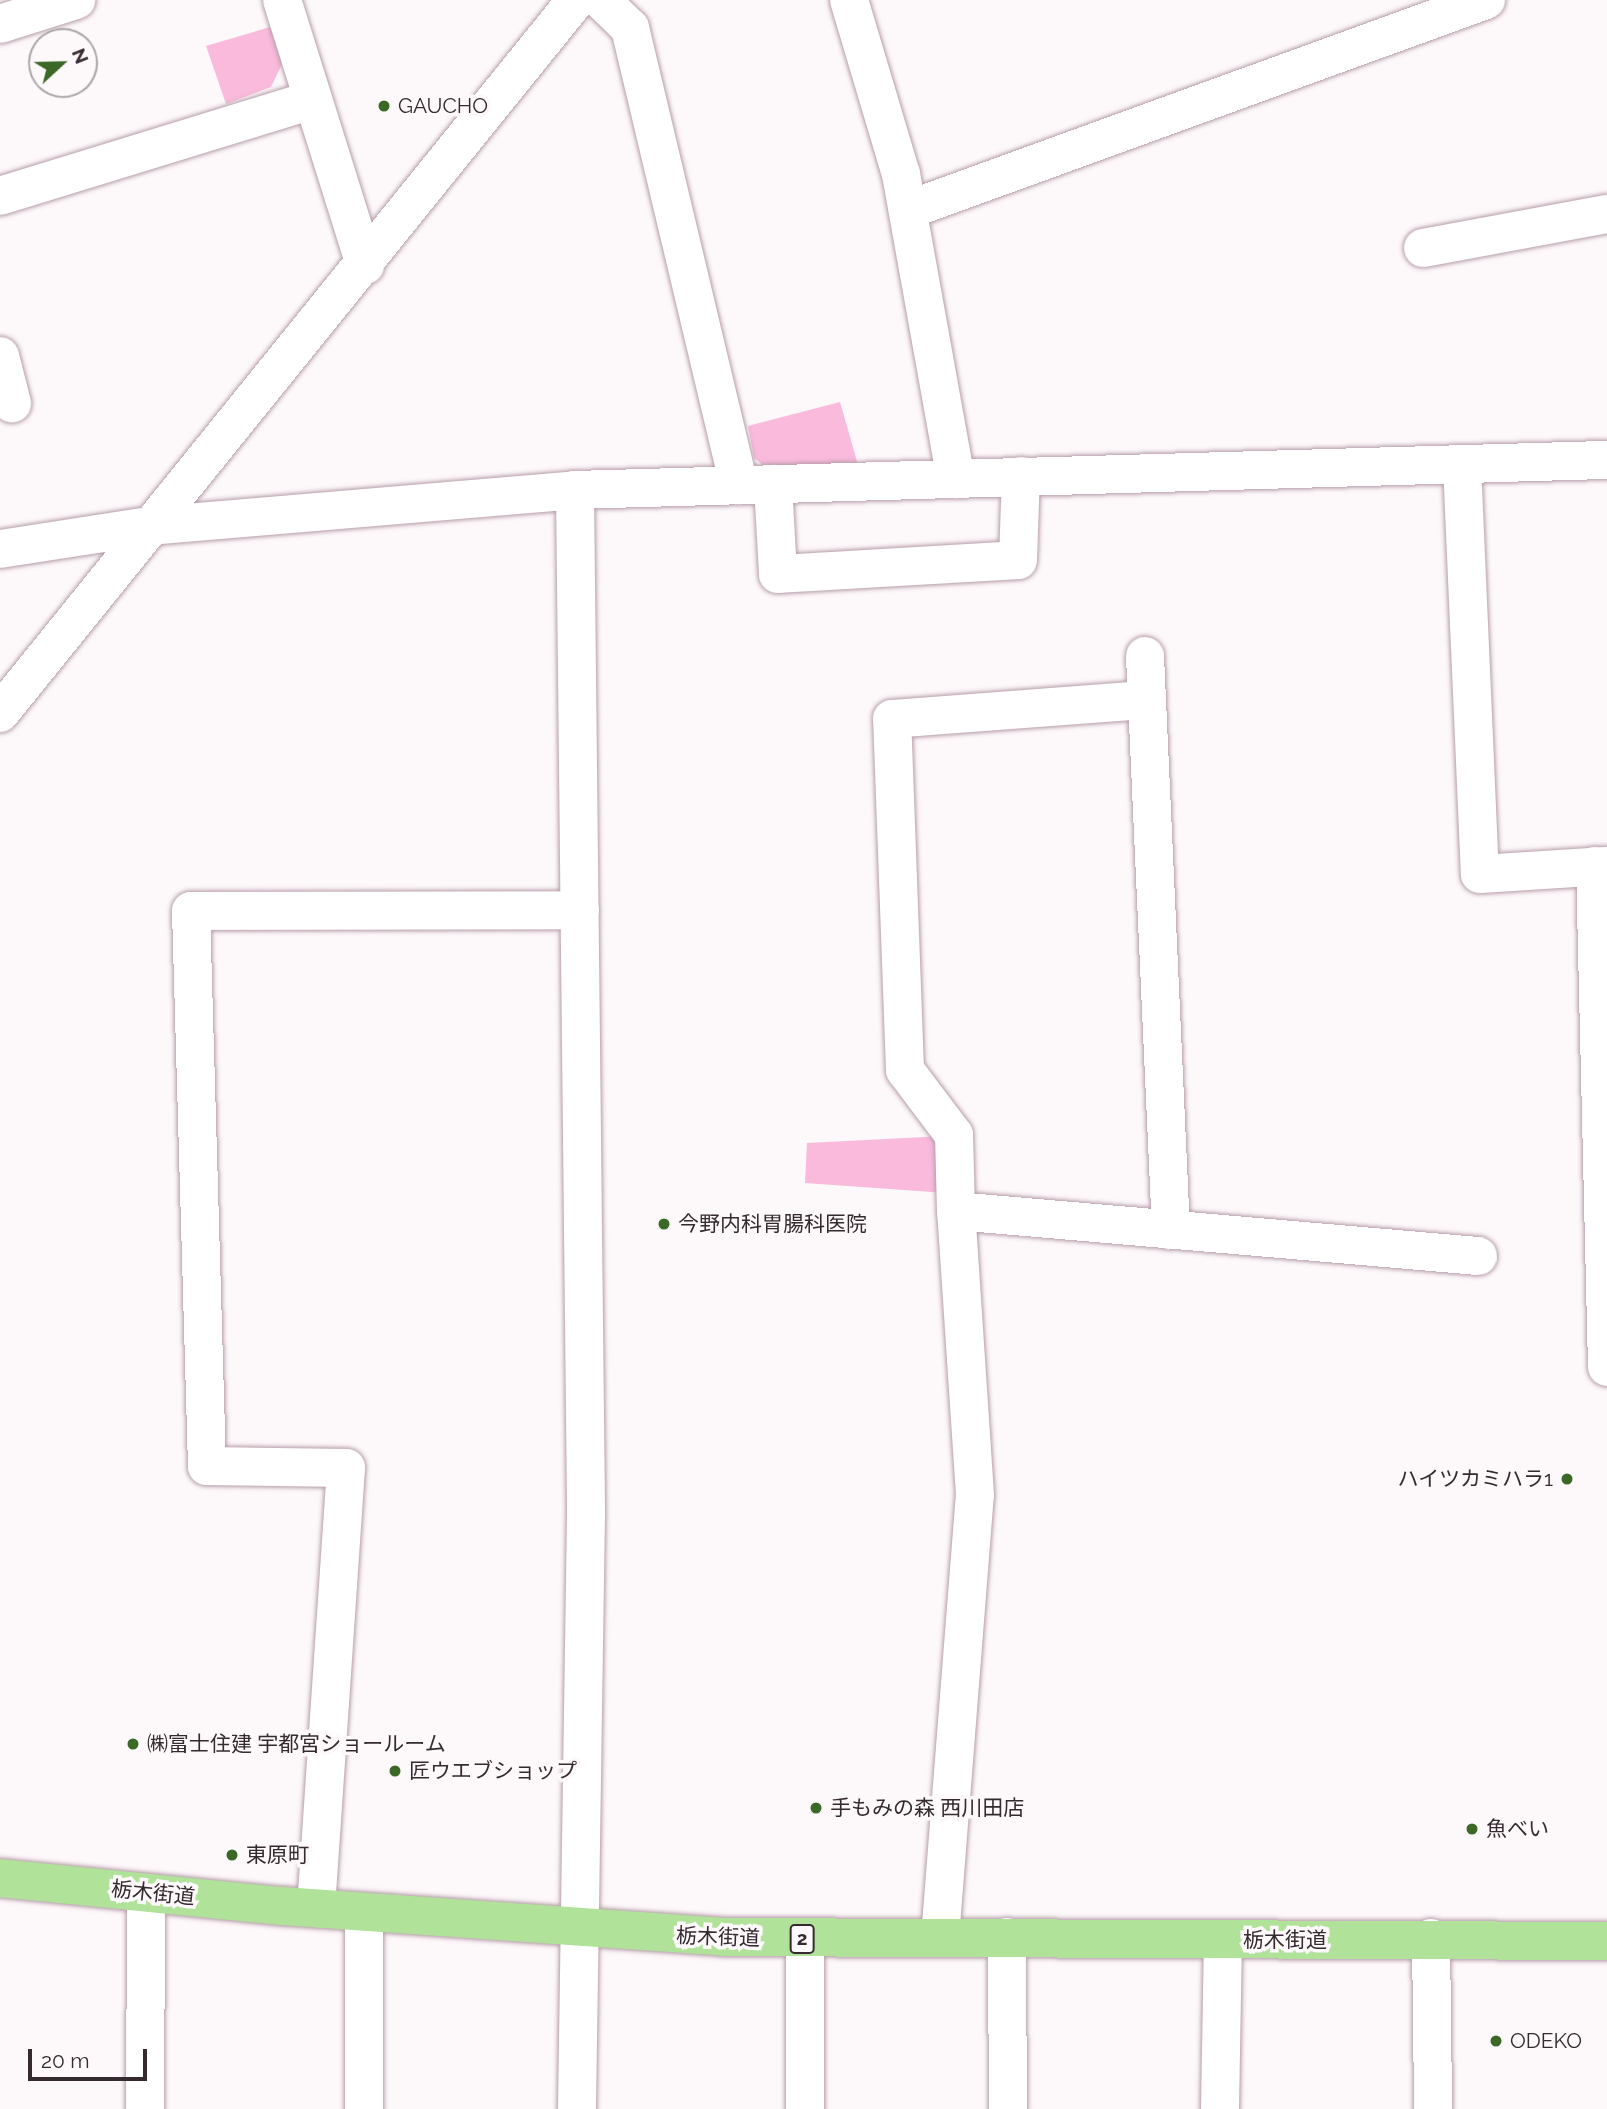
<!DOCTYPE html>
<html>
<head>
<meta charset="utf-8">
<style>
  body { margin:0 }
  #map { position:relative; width:1607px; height:2109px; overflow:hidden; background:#fdf8fa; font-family:Raleway,"Noto Sans JP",sans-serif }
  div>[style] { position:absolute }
  .green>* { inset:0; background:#f9badb }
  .roads { filter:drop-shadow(0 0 2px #b79daa) drop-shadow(0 0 2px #b79daa) }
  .street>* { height:38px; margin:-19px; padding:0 19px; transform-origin:19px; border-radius:19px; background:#fff }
  .secondary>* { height:38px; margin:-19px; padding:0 19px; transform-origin:19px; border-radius:19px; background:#fff }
  .primary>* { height:38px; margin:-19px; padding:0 19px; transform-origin:19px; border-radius:19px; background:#b0e299 }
  .dots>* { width:19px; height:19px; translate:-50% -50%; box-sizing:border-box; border:4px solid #fdf8fa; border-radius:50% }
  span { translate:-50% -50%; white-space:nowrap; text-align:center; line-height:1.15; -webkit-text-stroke:7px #fdf8fa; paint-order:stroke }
  .shield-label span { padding:2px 5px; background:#fdf8fa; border:2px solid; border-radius:5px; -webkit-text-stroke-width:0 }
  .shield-label { font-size:19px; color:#342a2f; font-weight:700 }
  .poi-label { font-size:21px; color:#342a2f }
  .left { translate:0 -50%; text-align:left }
  .right { translate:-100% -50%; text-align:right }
  .street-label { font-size:21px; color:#342a2f }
  .north { position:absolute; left:28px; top:28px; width:70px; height:70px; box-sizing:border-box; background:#fdf8fa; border:2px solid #ada6a9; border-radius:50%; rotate:68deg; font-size:19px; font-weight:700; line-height:28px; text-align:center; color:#342a2f }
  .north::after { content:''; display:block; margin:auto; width:24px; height:32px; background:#3b6826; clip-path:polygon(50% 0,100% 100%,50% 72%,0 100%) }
  .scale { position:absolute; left:28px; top:2049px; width:119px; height:32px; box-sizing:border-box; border:4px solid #342a2f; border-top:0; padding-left:9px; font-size:21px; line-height:24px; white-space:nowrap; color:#342a2f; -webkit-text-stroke:5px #fdf8fa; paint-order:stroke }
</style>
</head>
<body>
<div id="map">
  <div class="green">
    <i style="clip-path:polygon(270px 27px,283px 62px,271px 87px,226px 104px,206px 46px)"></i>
    <i style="clip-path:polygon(840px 402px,858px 465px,772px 472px,754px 458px,748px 426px)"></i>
    <i style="clip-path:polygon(945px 1136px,946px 1193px,805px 1183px,807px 1143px)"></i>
  </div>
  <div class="roads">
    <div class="street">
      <i style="left:282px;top:0;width:278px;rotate:72.6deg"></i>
      <i style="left:601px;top:0;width:40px;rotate:44deg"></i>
      <i style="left:630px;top:28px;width:470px;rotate:76.6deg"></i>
      <i style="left:849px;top:0;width:182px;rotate:73.4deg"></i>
      <i style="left:901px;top:174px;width:310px;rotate:79.8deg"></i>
      <i style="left:0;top:24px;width:80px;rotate:-17.5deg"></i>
      <i style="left:0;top:196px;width:327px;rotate:-17.1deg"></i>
      <i style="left:908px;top:210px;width:615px;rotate:-19.97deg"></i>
      <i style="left:1423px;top:248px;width:187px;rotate:-10.5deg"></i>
      <i style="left:0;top:356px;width:49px;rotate:75.7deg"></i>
      <i style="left:1462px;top:464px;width:410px;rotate:87.5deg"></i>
      <i style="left:1480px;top:874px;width:127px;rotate:-3.6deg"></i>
      <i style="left:773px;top:484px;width:90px;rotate:86.8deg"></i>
      <i style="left:778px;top:574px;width:240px;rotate:-3.3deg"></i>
      <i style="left:1018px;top:560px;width:84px;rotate:-88deg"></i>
      <i style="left:575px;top:490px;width:1024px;rotate:89.38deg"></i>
      <i style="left:586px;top:1514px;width:595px;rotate:90.87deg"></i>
      <i style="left:0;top:549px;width:151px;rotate:-8.8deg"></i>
      <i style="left:149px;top:526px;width:428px;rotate:-4.8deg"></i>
      <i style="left:575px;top:490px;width:1032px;rotate:-1.67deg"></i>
      <i style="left:1145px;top:656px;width:575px;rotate:87.41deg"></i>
      <i style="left:1595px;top:866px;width:501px;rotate:88.63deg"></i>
      <i style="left:956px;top:1211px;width:76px;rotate:-91.5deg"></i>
      <i style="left:954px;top:1135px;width:81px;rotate:-127deg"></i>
      <i style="left:905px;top:1070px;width:351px;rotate:-92.1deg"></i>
      <i style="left:892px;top:719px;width:254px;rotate:-4.3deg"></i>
      <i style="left:316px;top:1908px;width:441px;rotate:-86.1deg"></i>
      <i style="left:346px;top:1468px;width:139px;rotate:-179.2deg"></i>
      <i style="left:207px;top:1466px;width:555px;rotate:-91.65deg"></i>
      <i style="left:191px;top:911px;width:389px;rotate:-0.1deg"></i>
      <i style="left:364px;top:1912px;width:197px;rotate:90deg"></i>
      <i style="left:1007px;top:1937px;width:172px;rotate:89.7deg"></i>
      <i style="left:940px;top:1938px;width:444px;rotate:-85.5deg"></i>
      <i style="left:975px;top:1495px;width:285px;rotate:-93.8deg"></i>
      <i style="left:956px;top:1211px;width:524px;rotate:4.93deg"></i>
      <i style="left:1431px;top:1938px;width:171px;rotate:89.3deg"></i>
      <i style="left:805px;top:1940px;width:169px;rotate:90deg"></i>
      <i style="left:1220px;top:2109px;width:169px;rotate:-89deg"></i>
    </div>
    <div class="secondary">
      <i style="left:0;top:713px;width:917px;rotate:-51.07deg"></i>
      <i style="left:145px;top:2109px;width:216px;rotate:-89.7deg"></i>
    </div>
    <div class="primary">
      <i style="left:0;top:1878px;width:284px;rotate:5.7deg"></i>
      <i style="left:283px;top:1906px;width:442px;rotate:4deg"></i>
      <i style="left:724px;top:1937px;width:883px;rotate:0.26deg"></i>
    </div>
  </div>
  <div class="dots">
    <i style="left:384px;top:106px;background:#3b6826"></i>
    <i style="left:664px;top:1224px;background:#3b6826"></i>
    <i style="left:1567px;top:1479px;background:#3b6826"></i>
    <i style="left:133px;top:1744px;background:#3b6826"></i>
    <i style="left:395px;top:1771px;background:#3b6826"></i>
    <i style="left:816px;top:1808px;background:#3b6826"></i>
    <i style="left:1472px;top:1829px;background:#3b6826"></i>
    <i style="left:232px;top:1855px;background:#3b6826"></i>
    <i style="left:1496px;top:2041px;background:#3b6826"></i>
  </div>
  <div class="shield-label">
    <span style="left:802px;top:1939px">2</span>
  </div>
  <div class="poi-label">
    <span class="left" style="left:398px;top:106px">GAUCHO</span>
    <span class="left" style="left:678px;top:1224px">今野内科胃腸科医院</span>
    <span class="right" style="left:1553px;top:1479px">ハイツカミハラ1</span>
    <span class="left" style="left:147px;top:1744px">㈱富士住建 宇都宮ショールーム</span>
    <span class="left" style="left:409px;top:1771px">匠ウエブショップ</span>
    <span class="left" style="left:830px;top:1808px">手もみの森 西川田店</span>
    <span class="left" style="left:1486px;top:1829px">魚べい</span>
    <span class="left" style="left:246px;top:1855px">東原町</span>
    <span class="left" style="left:1510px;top:2041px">ODEKO</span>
  </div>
  <div class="street-label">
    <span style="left:153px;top:1893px;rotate:6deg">栃木街道</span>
    <span style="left:718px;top:1937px;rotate:2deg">栃木街道</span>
    <span style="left:1285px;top:1940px">栃木街道</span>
  </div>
  <div class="north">N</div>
  <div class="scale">20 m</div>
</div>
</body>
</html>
